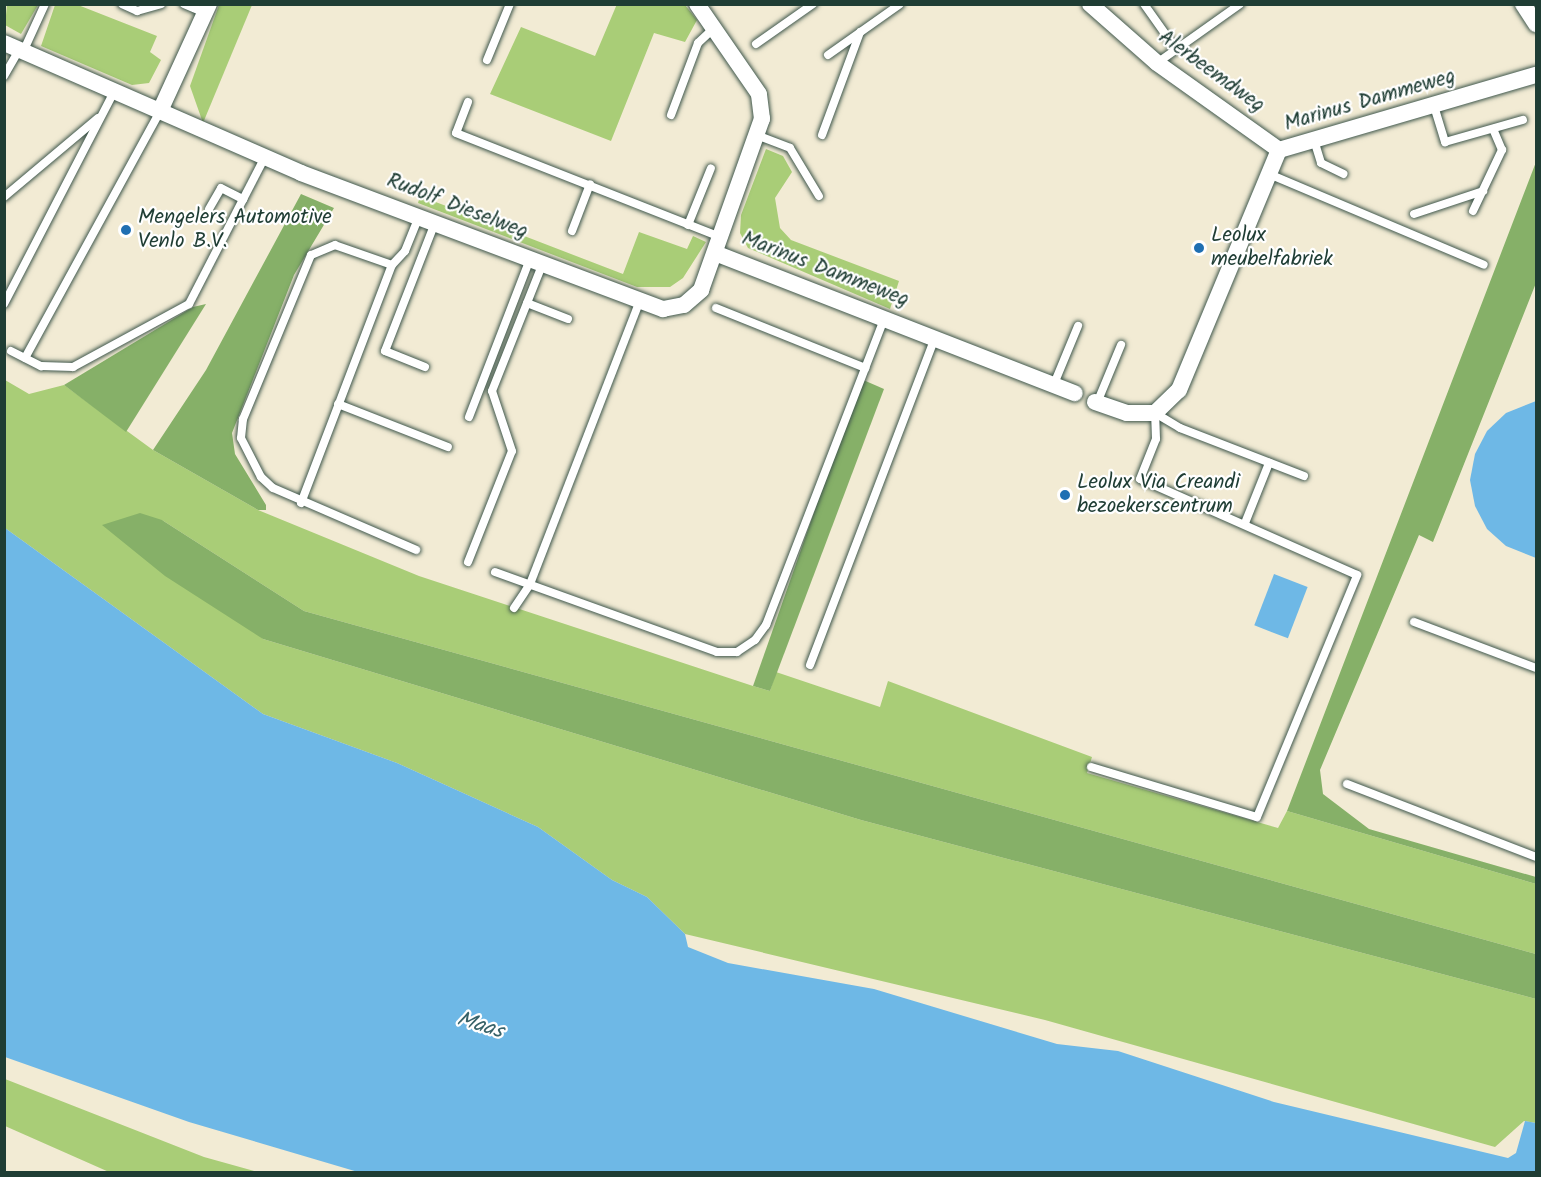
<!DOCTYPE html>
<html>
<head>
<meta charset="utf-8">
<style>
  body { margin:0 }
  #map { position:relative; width:1541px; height:1177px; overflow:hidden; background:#f2ebd4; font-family:Kalam,sans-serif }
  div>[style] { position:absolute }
  .green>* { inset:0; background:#a9cd77 }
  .forest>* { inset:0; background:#86b068 }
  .water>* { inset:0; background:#6eb8e6; transform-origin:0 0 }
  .roads { filter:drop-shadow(0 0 2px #3f574c) drop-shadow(0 0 2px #3f574c) }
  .service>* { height:8px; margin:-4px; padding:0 4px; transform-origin:4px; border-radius:4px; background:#fff }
  .minor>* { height:16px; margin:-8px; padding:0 8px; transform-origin:8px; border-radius:8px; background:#fff }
  .dots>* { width:16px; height:16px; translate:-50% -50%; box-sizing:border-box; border:3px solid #fff; border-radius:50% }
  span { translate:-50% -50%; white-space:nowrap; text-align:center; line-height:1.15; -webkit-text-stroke:4.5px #fff; paint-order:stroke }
  .street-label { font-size:21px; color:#1f3d34 }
  .poi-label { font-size:21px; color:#1f3d34 }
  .left { translate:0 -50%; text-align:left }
  .water-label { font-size:22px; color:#376269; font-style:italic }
  .frame { position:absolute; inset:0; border:6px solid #1f3d34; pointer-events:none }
</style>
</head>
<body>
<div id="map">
  <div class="green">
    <i style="clip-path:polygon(617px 4px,685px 5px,697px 20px,685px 42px,654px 33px,611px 141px,490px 94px,521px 27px,595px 56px)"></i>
    <i style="clip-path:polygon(7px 5px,38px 5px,21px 34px,5px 25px)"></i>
    <i style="clip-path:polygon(55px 5px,78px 5px,157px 36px,150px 52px,161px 60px,149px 83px,132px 85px,41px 46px)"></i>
    <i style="clip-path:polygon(219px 5px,252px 5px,203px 123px,190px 86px)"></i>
    <i style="clip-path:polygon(766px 149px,783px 156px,792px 172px,775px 198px,780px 228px,791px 240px,899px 281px,890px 309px,748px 248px,740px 233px,741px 215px)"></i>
    <i style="clip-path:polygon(420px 196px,623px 274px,639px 232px,687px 249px,693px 236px,706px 242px,683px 278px,670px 287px,637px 287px,418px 203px)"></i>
    <i style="clip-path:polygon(5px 380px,29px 394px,64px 385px,153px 450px,258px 510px,419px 576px,753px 686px,770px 691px,776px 672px,880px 707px,888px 681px,1092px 757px,1087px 773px,1278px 828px,1287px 811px,1536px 884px,1536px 954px,304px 611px,162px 520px,263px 639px,861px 820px,1536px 999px,1536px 1123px,1524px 1121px,1495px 1147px,1045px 1020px,685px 934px,647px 897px,612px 880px,538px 827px,397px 763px,263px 714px,5px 528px)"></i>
    <i style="clip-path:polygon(5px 1079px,204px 1157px,258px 1172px,109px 1172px,5px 1126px)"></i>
  </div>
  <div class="forest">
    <i style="clip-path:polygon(1536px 162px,1536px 283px,1433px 542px,1419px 535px,1320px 770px,1323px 794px,1369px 829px,1536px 877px,1536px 884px,1287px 811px)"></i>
    <i style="clip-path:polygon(301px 194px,334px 208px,294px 275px,232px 433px,235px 454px,266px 505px,266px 510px,258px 510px,153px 450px,206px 370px)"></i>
    <i style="clip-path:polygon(206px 304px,126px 432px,64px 385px,193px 307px)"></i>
    <i style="clip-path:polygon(861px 379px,884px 389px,770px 691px,753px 686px)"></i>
    <i style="clip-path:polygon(140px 513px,162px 520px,304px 611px,1536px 954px,1536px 999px,861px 820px,263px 639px,165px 576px,102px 525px)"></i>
  </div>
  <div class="water">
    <i style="clip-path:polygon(1536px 401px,1536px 558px,1506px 546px,1487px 529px,1475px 506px,1470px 480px,1475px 454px,1487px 431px,1506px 413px)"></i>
    <i style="clip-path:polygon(5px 528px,263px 714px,397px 763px,538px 827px,612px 880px,647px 897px,685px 934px,688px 947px,728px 963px,874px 989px,1057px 1044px,1118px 1051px,1274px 1102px,1508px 1158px,1516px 1153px,1525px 1121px,1536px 1123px,1536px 1172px,358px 1172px,189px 1122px,5px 1057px)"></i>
    <i style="left:1274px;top:574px;width:36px;height:55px;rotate:21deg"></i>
  </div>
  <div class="roads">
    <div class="service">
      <i style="left:122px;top:4px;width:17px;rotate:25deg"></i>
      <i style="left:137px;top:11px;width:25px;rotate:-16deg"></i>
      <i style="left:184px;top:4px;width:23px;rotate:23deg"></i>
      <i style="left:1144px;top:4px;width:55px;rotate:54.6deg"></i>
      <i style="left:756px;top:44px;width:70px;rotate:-35.1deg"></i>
      <i style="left:23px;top:52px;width:53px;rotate:-65.4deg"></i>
      <i style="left:828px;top:55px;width:88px;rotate:-35.3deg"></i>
      <i style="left:487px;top:60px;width:61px;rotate:-67.7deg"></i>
      <i style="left:1157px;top:63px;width:102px;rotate:-35.4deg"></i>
      <i style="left:4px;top:76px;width:30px;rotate:-60deg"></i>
      <i style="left:468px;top:102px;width:33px;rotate:111deg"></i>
      <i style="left:456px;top:133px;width:284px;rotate:21.5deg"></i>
      <i style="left:1434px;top:106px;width:38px;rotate:73deg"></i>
      <i style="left:1445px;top:142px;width:81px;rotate:-15.8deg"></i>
      <i style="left:671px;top:115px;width:77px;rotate:-69.4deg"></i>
      <i style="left:698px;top:43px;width:22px;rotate:-43deg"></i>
      <i style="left:822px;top:135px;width:110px;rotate:-69.7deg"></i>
      <i style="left:759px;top:136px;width:33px;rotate:21deg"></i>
      <i style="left:790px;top:148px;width:56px;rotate:58.9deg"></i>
      <i style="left:1314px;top:140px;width:24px;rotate:73deg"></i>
      <i style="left:1321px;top:163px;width:25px;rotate:26deg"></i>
      <i style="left:1269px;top:174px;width:233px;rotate:22.9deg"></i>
      <i style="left:4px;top:197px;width:123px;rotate:-40deg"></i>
      <i style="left:209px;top:209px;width:24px;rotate:-60deg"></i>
      <i style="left:221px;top:188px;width:25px;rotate:27deg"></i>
      <i style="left:1473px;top:211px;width:68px;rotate:-64.6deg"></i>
      <i style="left:1502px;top:150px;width:23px;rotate:-113deg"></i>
      <i style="left:1414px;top:214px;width:73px;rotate:-18.4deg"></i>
      <i style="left:688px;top:225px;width:61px;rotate:-68deg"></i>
      <i style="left:572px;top:231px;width:50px;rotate:-69deg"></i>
      <i style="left:392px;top:265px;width:60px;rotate:-160.7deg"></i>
      <i style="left:335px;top:245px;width:26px;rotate:157deg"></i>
      <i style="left:311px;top:255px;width:178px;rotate:112.5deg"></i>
      <i style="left:243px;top:419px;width:19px;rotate:96deg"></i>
      <i style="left:241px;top:438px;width:44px;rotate:62.9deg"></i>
      <i style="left:261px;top:477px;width:16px;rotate:43deg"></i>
      <i style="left:273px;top:488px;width:156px;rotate:23.4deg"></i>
      <i style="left:527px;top:303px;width:44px;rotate:21.3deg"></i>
      <i style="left:4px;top:304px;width:239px;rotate:-62.6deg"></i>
      <i style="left:716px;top:308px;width:161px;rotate:21.9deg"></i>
      <i style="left:11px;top:351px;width:34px;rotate:27deg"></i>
      <i style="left:41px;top:366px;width:32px;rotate:2deg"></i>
      <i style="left:73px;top:367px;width:132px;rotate:-28.5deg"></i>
      <i style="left:189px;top:304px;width:165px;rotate:-62.7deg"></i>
      <i style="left:25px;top:358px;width:281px;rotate:-61.3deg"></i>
      <i style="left:425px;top:367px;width:43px;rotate:-158.2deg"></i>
      <i style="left:385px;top:351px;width:137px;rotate:-68.7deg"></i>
      <i style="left:1054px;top:384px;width:63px;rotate:-67.5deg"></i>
      <i style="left:1097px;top:403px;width:63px;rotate:-67.5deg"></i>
      <i style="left:338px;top:404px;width:118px;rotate:21.4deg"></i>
      <i style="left:469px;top:417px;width:169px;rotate:-68.9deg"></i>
      <i style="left:301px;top:503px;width:255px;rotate:-69.1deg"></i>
      <i style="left:392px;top:265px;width:19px;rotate:-47deg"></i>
      <i style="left:405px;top:251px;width:37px;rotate:-68deg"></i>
      <i style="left:1245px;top:523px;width:65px;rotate:-68.2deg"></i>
      <i style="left:468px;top:562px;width:119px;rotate:-68.4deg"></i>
      <i style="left:512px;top:451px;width:63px;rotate:-108.4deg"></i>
      <i style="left:492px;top:391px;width:138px;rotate:-68.3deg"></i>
      <i style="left:495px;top:572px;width:236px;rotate:19.8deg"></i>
      <i style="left:717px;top:652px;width:20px"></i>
      <i style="left:737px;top:652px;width:22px;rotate:-34deg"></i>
      <i style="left:755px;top:640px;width:19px;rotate:-54deg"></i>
      <i style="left:766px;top:625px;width:330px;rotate:-68.9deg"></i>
      <i style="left:514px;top:608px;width:29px;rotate:-56deg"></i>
      <i style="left:530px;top:584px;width:305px;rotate:-68.8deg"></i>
      <i style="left:1414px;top:622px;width:130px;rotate:20.7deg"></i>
      <i style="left:810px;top:665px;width:350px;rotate:-69.1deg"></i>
      <i style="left:1091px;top:767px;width:173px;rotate:16.8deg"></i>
      <i style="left:1257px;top:817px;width:262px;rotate:-67.5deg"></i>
      <i style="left:1357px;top:575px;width:237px;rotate:-156.1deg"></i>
      <i style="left:1140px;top:479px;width:43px;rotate:-68.2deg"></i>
      <i style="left:1156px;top:439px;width:26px;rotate:-92deg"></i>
      <i style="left:1155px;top:413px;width:29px;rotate:31deg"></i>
      <i style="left:1180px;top:428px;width:133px;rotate:21.2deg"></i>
      <i style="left:1347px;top:784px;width:203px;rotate:21.1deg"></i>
    </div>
    <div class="minor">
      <i style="left:1090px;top:4px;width:89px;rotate:41.4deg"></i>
      <i style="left:1157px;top:63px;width:150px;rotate:35.5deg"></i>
      <i style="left:1523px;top:4px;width:24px;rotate:57deg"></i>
      <i style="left:4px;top:43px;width:324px;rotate:23.6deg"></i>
      <i style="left:301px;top:173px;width:387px;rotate:20.6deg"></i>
      <i style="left:663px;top:309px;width:21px;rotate:-11deg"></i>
      <i style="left:684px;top:305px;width:23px;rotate:-41deg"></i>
      <i style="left:701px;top:290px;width:182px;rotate:-70.4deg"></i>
      <i style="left:762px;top:119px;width:25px;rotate:-97deg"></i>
      <i style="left:759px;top:94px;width:109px;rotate:-124.6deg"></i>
      <i style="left:160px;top:111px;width:118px;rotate:-65.4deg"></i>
      <i style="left:1279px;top:150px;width:268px;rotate:-16.3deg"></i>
      <i style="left:715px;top:253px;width:386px;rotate:21.3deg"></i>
      <i style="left:1095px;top:402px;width:34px;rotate:19deg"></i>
      <i style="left:1127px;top:413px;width:28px"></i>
      <i style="left:1155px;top:413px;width:33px;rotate:-44deg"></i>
      <i style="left:1179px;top:390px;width:260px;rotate:-67.4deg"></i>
    </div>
  </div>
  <div class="dots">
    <i style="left:126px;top:230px;background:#1f6fb2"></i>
    <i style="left:1199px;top:248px;background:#1f6fb2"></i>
    <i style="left:1065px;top:495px;background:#1f6fb2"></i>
  </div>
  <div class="street-label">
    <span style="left:1211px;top:72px;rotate:36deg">Alerbeemdweg</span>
    <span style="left:1370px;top:101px;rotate:-16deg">Marinus Dammeweg</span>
    <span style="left:457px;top:207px;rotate:21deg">Rudolf Dieselweg</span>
    <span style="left:825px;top:270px;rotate:21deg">Marinus Dammeweg</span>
  </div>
  <div class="poi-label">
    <span class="left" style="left:138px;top:230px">Mengelers Automotive<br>Venlo B.V.</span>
    <span class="left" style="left:1211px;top:248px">Leolux<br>meubelfabriek</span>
    <span class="left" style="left:1077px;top:495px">Leolux Via Creandi<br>bezoekerscentrum</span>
  </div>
  <div class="water-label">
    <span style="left:480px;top:1026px;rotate:17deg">Maas</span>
  </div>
  <div class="frame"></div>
</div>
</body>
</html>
